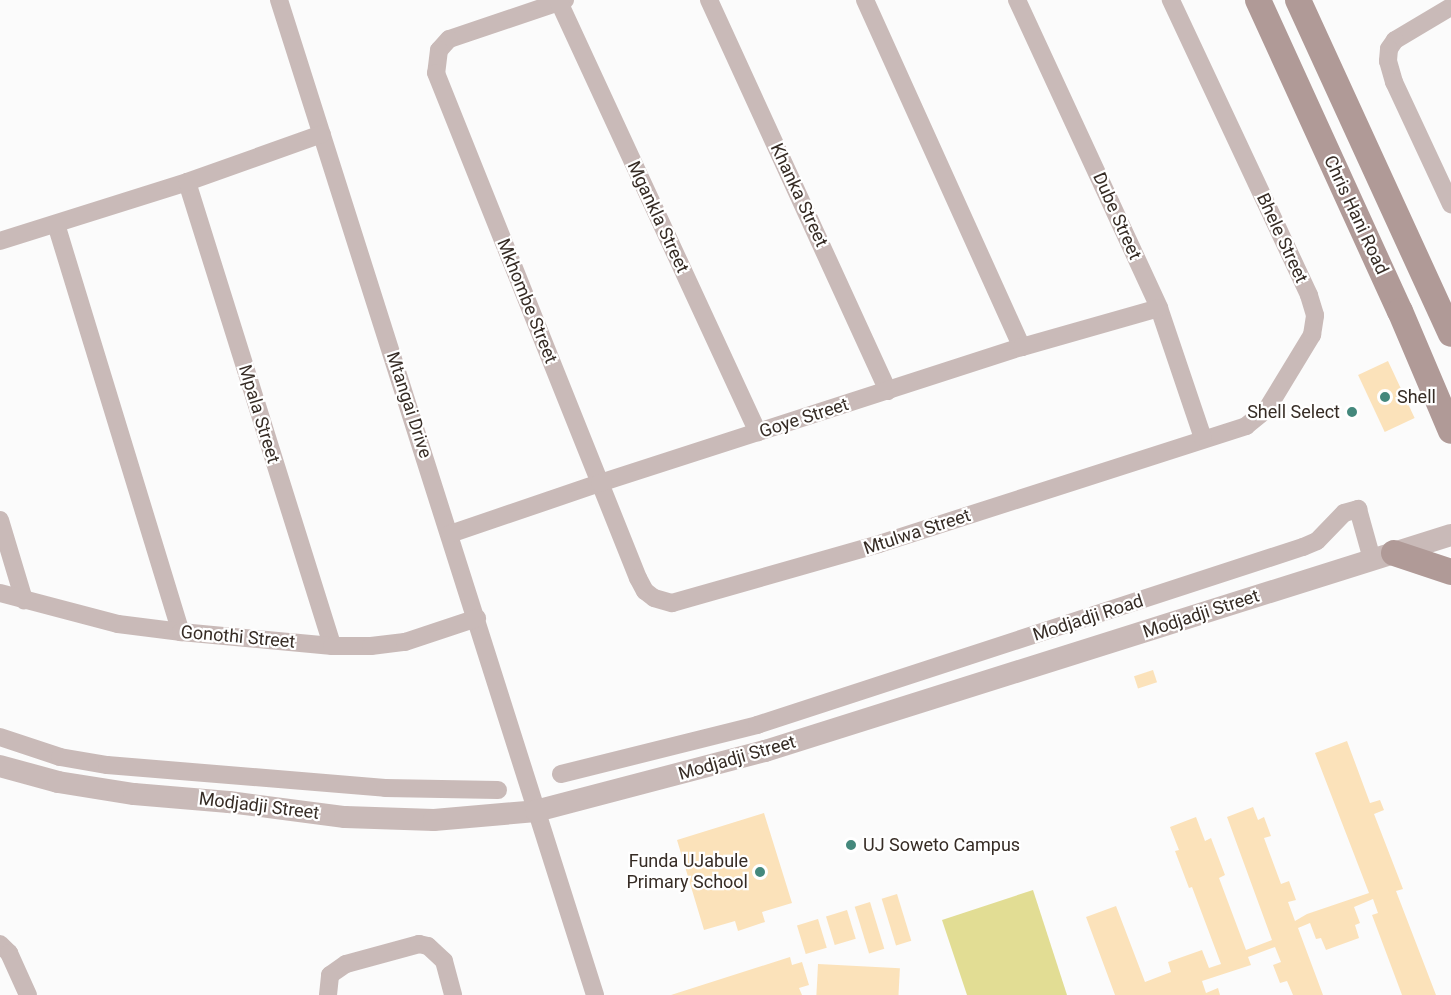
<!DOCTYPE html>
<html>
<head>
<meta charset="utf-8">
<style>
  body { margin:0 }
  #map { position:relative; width:1451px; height:995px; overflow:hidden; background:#fbfbfb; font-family:Roboto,sans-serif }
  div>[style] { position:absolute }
  .green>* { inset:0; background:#e2dd94 }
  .building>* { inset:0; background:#fbe2ba; transform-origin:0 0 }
  .minor>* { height:18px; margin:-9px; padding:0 9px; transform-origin:9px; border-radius:9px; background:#c9bab8 }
  .tertiary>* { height:22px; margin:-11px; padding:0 11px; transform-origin:11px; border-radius:11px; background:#c9bab8 }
  .secondary>* { height:26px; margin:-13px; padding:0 13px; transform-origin:13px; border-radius:13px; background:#b09a97 }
  .dots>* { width:16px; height:16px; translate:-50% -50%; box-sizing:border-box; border:3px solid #fff; border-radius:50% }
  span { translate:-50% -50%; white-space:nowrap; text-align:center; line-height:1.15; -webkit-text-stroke:4.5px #fff; paint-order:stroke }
  .street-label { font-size:18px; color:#362c25 }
  .poi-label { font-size:18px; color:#362c25 }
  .left { translate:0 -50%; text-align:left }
  .right { translate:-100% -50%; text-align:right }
</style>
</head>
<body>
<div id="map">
  <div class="green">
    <i style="clip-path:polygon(1033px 890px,1067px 995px,967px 995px,942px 920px)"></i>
  </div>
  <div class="building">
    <i style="left:1388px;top:361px;width:63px;height:33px;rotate:65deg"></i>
    <i style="left:1153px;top:670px;width:13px;height:20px;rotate:72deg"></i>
    <i style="clip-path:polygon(1347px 741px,1370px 803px,1380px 800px,1384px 810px,1374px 814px,1403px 889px,1396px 891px,1436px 995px,1402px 995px,1372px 915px,1378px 913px,1373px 899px,1354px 907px,1360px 923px,1355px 925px,1359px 938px,1326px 950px,1321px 938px,1316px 939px,1310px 923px,1298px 928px,1323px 995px,1293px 995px,1287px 981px,1280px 983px,1273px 965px,1281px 962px,1275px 947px,1248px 957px,1251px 965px,1202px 981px,1206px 993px,1218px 988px,1220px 995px,1115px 995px,1086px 917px,1116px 906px,1145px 982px,1171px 972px,1168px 962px,1202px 950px,1209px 968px,1221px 964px,1192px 887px,1189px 888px,1175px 851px,1179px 850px,1170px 827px,1196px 817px,1205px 841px,1211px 838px,1225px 875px,1219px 878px,1246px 950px,1272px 940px,1227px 817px,1253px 807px,1258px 820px,1264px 817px,1271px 836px,1264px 838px,1281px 884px,1289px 881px,1296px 900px,1288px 902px,1295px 921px,1307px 914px,1369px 893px,1315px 753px)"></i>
    <i style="clip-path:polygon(764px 813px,792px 903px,762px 912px,765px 922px,738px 931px,735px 921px,704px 930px,677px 840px)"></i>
    <i style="left:897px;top:894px;width:49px;height:16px;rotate:73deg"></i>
    <i style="left:870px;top:902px;width:49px;height:16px;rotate:73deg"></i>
    <i style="left:847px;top:910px;width:30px;height:22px;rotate:73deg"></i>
    <i style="left:818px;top:919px;width:30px;height:22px;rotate:73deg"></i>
    <i style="clip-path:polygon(790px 957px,792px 965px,802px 962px,809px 985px,799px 988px,802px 995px,671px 995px)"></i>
    <i style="left:818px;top:964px;width:82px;height:31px;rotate:3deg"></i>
  </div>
  <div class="minor">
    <i style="left:279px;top:0;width:1044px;rotate:72.38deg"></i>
    <i style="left:565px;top:0;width:122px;rotate:161.4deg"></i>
    <i style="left:449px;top:39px;width:15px;rotate:132deg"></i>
    <i style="left:439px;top:50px;width:23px;rotate:97deg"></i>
    <i style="left:436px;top:73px;width:544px;rotate:68.2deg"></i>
    <i style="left:638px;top:578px;width:15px;rotate:62deg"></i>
    <i style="left:645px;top:591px;width:11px;rotate:38deg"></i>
    <i style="left:654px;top:598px;width:19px;rotate:16deg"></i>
    <i style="left:672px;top:603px;width:215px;rotate:-15.9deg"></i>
    <i style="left:879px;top:544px;width:386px;rotate:-17.8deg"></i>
    <i style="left:1246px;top:426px;width:27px;rotate:-39deg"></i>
    <i style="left:1267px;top:409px;width:87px;rotate:-58.7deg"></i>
    <i style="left:1312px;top:335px;width:20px;rotate:-81deg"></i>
    <i style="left:1315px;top:315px;width:21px;rotate:-107deg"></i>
    <i style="left:1309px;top:295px;width:326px;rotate:-115.1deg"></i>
    <i style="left:709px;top:0;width:430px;rotate:65.4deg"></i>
    <i style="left:865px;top:0;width:381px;rotate:65.7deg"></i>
    <i style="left:1017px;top:0;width:339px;rotate:65.2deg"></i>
    <i style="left:1159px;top:308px;width:137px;rotate:71.3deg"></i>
    <i style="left:559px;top:2px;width:474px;rotate:65.2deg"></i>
    <i style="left:1449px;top:8px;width:63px;rotate:149.3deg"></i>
    <i style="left:1395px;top:40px;width:11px;rotate:124deg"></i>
    <i style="left:1389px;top:49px;width:12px;rotate:95deg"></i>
    <i style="left:1388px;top:61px;width:22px;rotate:74deg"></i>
    <i style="left:1394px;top:82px;width:135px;rotate:65deg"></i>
    <i style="left:187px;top:182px;width:486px;rotate:72.6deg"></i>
    <i style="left:56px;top:224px;width:427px;rotate:73deg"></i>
    <i style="left:0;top:241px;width:196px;rotate:-17.5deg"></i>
    <i style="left:187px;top:182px;width:143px;rotate:-19.6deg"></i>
    <i style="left:0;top:520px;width:84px;rotate:73.3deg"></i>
    <i style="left:450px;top:534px;width:158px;rotate:-18.8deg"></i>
    <i style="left:600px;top:483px;width:443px;rotate:-17.9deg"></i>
    <i style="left:1022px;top:347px;width:142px;rotate:-15.9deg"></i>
    <i style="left:0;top:593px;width:122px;rotate:14.7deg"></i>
    <i style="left:118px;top:624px;width:64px;rotate:7.2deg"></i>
    <i style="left:181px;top:632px;width:152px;rotate:5.3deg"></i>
    <i style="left:332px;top:646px;width:39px"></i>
    <i style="left:371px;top:646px;width:34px;rotate:-7deg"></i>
    <i style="left:405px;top:642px;width:76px;rotate:-18.4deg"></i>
    <i style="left:0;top:737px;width:63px;rotate:18.4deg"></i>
    <i style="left:60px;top:757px;width:48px;rotate:9.7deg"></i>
    <i style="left:107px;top:765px;width:279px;rotate:4.7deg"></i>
    <i style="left:385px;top:788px;width:113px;rotate:1deg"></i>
    <i style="left:561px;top:774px;width:202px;rotate:-14deg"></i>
    <i style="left:757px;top:725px;width:574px;rotate:-18.06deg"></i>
    <i style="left:1303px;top:547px;width:15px;rotate:-23deg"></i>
    <i style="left:1317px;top:541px;width:39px;rotate:-46deg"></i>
    <i style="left:1344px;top:513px;width:15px;rotate:-16deg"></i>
    <i style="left:1358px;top:509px;width:52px;rotate:74.4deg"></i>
    <i style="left:0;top:944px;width:13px;rotate:45deg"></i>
    <i style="left:9px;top:953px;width:46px;rotate:65.7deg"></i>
    <i style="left:328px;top:995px;width:20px;rotate:-84deg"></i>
    <i style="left:330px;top:975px;width:19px;rotate:-35deg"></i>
    <i style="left:346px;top:964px;width:76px;rotate:-15.3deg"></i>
    <i style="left:419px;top:944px;width:9px;rotate:13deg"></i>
    <i style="left:428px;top:946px;width:22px;rotate:43deg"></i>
    <i style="left:444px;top:961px;width:35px;rotate:75deg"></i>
  </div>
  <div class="tertiary">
    <i style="left:0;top:766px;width:60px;rotate:15.4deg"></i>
    <i style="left:58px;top:782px;width:77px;rotate:9deg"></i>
    <i style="left:134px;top:794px;width:95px;rotate:4.8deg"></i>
    <i style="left:229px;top:802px;width:117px;rotate:7.4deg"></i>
    <i style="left:345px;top:817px;width:89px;rotate:1.9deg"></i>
    <i style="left:434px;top:820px;width:102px;rotate:-5deg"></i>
    <i style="left:536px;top:811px;width:237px;rotate:-14.7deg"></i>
    <i style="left:765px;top:751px;width:719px;rotate:-17.48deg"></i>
  </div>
  <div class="secondary">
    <i style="left:1258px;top:0;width:342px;rotate:65.5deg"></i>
    <i style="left:1400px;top:311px;width:130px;rotate:67deg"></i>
    <i style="left:1298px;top:0;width:367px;rotate:65.4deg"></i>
    <i style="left:1394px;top:553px;width:60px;rotate:18.4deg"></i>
  </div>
  <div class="dots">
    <i style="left:1385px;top:397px;background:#44887c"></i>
    <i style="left:1352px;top:412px;background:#44887c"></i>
    <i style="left:851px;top:845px;background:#44887c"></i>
    <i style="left:760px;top:872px;background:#44887c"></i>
  </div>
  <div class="street-label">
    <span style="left:799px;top:195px;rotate:65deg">Khanka Street</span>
    <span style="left:1356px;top:215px;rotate:65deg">Chris Hani Road</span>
    <span style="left:1117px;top:216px;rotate:66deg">Dube Street</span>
    <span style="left:658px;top:217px;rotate:65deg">Mgankla Street</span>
    <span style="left:1282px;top:238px;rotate:65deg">Bhele Street</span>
    <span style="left:527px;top:301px;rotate:68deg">Mkhombe Street</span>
    <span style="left:409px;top:405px;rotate:72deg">Mtangai Drive</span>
    <span style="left:259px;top:414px;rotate:73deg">Mpala Street</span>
    <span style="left:804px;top:418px;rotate:-18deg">Goye Street</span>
    <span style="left:917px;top:532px;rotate:-18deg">Mtulwa Street</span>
    <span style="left:1201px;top:614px;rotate:-18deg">Modjadji Street</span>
    <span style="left:1088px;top:618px;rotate:-18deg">Modjadji Road</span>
    <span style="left:238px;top:637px;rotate:5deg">Gonothi Street</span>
    <span style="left:737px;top:758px;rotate:-16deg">Modjadji Street</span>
    <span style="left:259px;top:806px;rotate:7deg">Modjadji Street</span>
  </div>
  <div class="poi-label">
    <span class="left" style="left:1397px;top:397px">Shell</span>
    <span class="right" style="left:1340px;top:412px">Shell Select</span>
    <span class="left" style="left:863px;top:845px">UJ Soweto Campus</span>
    <span class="right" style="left:748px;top:872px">Funda UJabule<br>Primary School</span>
  </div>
</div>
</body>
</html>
